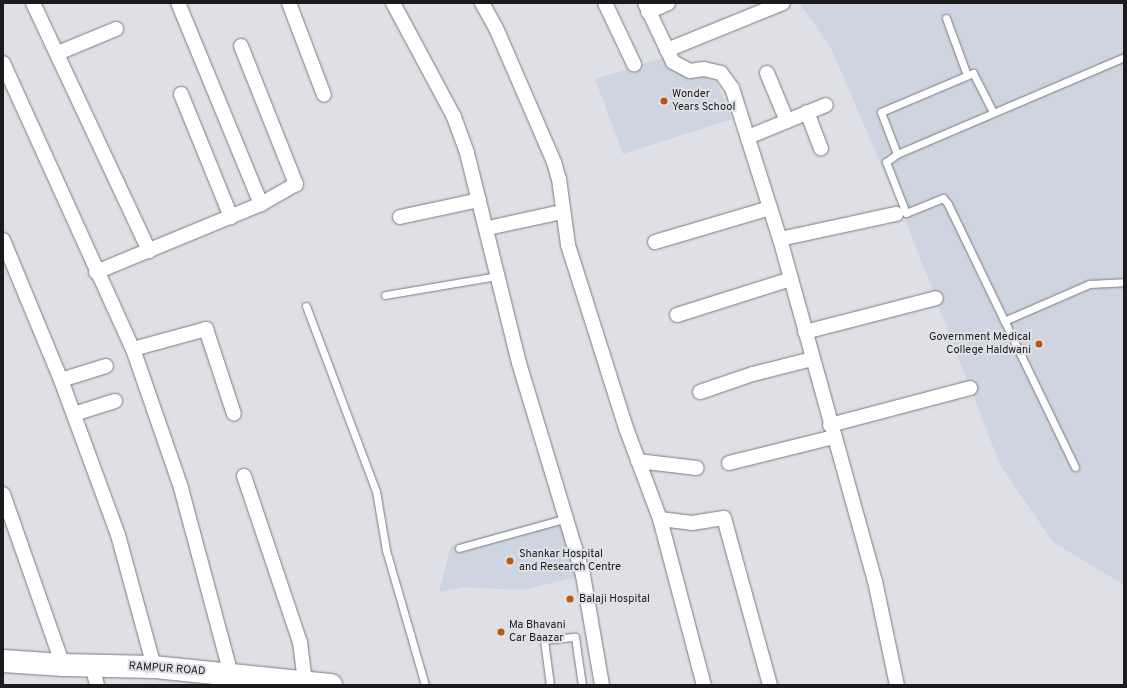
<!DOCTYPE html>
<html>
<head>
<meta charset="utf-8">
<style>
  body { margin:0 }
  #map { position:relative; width:1127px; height:688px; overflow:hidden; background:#dee0e5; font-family:Overpass,sans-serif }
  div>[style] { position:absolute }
  .built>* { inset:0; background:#cfd5e0 }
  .roads { filter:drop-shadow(0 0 1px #7a7c80) drop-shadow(0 0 1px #7a7c80) }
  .service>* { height:7px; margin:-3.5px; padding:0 3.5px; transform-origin:3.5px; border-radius:3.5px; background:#fff }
  .minor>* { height:14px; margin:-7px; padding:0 7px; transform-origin:7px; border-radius:7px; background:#fff }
  .primary>* { height:22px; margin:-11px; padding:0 11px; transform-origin:11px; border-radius:11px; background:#fff }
  .dots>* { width:11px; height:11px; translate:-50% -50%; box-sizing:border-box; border:2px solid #dee0e5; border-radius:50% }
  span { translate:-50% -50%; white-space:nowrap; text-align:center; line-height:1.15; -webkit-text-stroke:4px #dee0e5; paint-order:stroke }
  .poi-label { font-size:11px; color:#1b1b1d }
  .left { translate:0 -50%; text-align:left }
  .right { translate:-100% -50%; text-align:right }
  .street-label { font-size:11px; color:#1b1b1d }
  .frame { position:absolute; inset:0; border:4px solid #1b1b1d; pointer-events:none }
</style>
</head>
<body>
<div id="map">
  <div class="built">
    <i style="clip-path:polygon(799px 3px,1124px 3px,1124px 585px,1053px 542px,1000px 465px,907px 224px,830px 46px)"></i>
    <i style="clip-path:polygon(663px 58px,670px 68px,704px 76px,717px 83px,732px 119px,623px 154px,595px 79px)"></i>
    <i style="clip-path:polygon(561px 515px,577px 577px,522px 590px,463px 587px,439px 592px,451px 546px)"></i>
  </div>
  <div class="roads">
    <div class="service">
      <i style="left:946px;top:18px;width:61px;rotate:69.8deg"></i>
      <i style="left:897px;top:154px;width:45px;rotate:-110.9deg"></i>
      <i style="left:881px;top:112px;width:100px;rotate:-23deg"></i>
      <i style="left:973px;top:73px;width:44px;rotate:62.9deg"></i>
      <i style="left:385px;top:295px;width:114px;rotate:-9.6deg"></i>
      <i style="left:306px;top:306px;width:198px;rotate:69.3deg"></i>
      <i style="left:376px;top:491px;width:60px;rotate:80.4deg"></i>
      <i style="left:386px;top:550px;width:141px;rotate:73.9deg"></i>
      <i style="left:1004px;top:321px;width:93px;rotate:-23.5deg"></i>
      <i style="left:1089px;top:284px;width:35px;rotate:-3deg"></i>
      <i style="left:1075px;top:467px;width:292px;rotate:-115.8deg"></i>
      <i style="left:948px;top:204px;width:8px;rotate:-130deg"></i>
      <i style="left:943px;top:198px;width:40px;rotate:158deg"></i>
      <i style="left:906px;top:213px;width:55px;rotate:-111.4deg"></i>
      <i style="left:886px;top:162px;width:14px;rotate:-36deg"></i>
      <i style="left:897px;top:154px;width:247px;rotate:-23.1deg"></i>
      <i style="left:459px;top:548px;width:112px;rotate:-15.5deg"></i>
      <i style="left:550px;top:685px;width:45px;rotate:-97.6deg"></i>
      <i style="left:544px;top:640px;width:31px;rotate:-6deg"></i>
      <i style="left:575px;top:637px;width:49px;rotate:81.7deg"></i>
    </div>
    <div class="minor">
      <i style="left:33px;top:3px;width:274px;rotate:64.9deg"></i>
      <i style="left:289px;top:3px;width:98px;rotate:69.2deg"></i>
      <i style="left:393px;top:3px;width:129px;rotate:61.8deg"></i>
      <i style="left:454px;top:117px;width:38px;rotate:70deg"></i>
      <i style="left:467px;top:153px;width:216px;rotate:76.1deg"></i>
      <i style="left:519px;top:363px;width:221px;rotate:73.2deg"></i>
      <i style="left:583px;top:575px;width:112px;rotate:80.2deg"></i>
      <i style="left:482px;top:3px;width:29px;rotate:61deg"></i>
      <i style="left:496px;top:28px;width:146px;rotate:66.6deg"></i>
      <i style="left:554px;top:162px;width:18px;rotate:74deg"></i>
      <i style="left:559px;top:179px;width:67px;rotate:82.2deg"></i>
      <i style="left:568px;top:245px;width:192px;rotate:72.4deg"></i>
      <i style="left:626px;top:428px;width:97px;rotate:69.5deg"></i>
      <i style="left:660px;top:519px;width:172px;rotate:75.2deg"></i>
      <i style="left:605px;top:3px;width:68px;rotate:64.6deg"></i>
      <i style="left:645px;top:3px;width:65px;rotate:64.6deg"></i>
      <i style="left:673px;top:62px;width:19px;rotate:28deg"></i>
      <i style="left:690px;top:71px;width:14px;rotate:-8deg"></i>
      <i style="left:704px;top:69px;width:17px;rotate:13deg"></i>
      <i style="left:721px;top:73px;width:19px;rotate:54deg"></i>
      <i style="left:732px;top:88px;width:158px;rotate:72.4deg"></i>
      <i style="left:780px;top:239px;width:355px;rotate:74.5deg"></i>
      <i style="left:875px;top:581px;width:106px;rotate:78.1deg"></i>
      <i style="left:648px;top:12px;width:22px;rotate:-24deg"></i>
      <i style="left:241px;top:46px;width:149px;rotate:68.3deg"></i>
      <i style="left:296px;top:184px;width:40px;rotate:150.3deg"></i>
      <i style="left:667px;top:50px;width:125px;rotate:-22.1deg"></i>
      <i style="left:58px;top:53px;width:63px;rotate:-22.5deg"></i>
      <i style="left:3px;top:63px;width:314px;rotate:65.6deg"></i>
      <i style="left:133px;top:349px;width:147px;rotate:70.9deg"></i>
      <i style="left:181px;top:488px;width:194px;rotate:75deg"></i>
      <i style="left:767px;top:73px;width:52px;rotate:67.4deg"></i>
      <i style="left:181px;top:94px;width:133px;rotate:67.9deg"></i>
      <i style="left:807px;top:112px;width:39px;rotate:69deg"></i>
      <i style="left:748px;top:137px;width:84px;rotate:-22.3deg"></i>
      <i style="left:400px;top:217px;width:81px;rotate:-12.1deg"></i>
      <i style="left:488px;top:228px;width:76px;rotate:-12.2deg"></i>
      <i style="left:780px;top:239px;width:119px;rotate:-12.2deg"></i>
      <i style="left:3px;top:240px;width:152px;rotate:67.5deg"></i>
      <i style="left:61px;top:380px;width:165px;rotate:69.8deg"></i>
      <i style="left:118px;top:535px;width:137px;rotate:74.7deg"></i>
      <i style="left:655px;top:242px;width:120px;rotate:-16.5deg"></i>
      <i style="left:96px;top:272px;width:178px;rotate:-22.4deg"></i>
      <i style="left:261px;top:204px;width:217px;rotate:-112.4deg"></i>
      <i style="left:677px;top:315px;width:120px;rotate:-17.5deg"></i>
      <i style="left:805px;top:332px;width:135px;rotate:-14.5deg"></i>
      <i style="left:133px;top:349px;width:76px;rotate:-15.3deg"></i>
      <i style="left:206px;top:329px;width:89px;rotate:71.8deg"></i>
      <i style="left:61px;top:380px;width:47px;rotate:-17.3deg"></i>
      <i style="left:700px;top:392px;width:56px;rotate:-18.8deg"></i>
      <i style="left:753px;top:374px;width:61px;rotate:-14.3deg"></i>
      <i style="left:74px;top:414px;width:43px;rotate:-17.6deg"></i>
      <i style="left:830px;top:425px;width:145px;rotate:-14.8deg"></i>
      <i style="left:638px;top:461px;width:59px;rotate:6.8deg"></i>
      <i style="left:729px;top:463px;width:108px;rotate:-13.9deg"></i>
      <i style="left:244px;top:476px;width:175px;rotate:71.4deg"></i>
      <i style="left:300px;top:642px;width:40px;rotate:82.9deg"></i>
      <i style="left:3px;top:494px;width:181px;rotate:70.7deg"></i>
      <i style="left:660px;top:519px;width:32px;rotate:7deg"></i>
      <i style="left:692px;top:523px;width:32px;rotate:-9deg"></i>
      <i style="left:724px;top:518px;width:173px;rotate:74.6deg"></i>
      <i style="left:92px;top:665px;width:21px;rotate:76deg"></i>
    </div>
    <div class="primary">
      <i style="left:3px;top:661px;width:60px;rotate:3.8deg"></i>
      <i style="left:63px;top:665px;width:91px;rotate:1.3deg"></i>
      <i style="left:154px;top:667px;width:178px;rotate:5.8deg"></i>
    </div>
  </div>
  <div class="dots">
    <i style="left:664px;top:101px;background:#b85813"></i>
    <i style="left:1039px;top:344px;background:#b85813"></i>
    <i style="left:510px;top:561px;background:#b85813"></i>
    <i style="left:570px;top:599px;background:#b85813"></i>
    <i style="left:501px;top:632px;background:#b85813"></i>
  </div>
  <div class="poi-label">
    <span class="left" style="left:672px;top:101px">Wonder<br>Years School</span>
    <span class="right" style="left:1031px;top:344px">Government Medical<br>College Haldwani</span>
    <span class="left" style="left:519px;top:561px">Shankar Hospital<br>and Research Centre</span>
    <span class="left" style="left:579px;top:599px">Balaji Hospital</span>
    <span class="left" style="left:509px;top:632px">Ma Bhavani<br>Car Baazar</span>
  </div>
  <div class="street-label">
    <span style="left:167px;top:669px;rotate:4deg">RAMPUR ROAD</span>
  </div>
  <div class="frame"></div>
</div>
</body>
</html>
